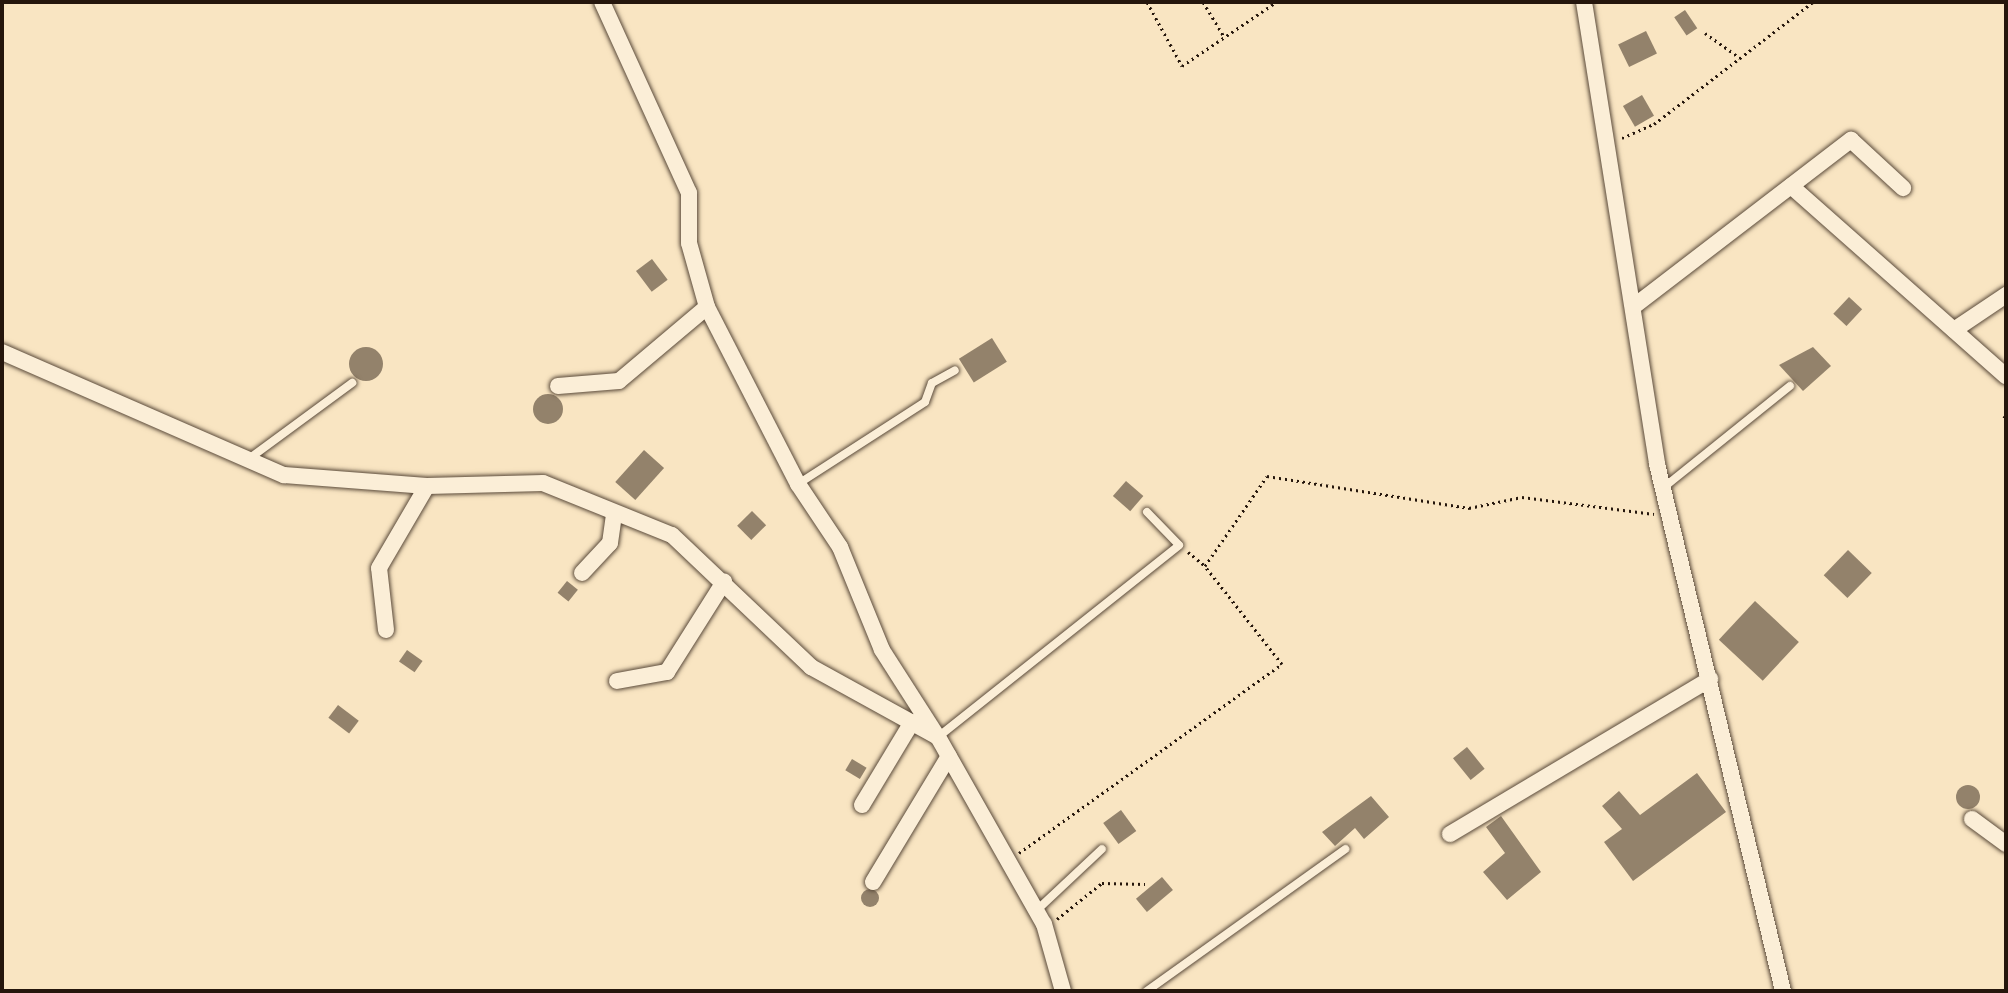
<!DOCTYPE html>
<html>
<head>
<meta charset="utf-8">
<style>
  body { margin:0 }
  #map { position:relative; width:2008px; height:993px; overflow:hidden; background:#f9e5c2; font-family:"IM FELL French Canon",serif }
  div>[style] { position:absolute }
  .building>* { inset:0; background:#93826b; transform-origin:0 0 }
  .round { border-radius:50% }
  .path>* { height:3px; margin-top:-1.5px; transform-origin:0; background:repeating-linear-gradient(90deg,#25160c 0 2px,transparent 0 6px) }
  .roads { filter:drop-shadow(0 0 2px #5a4a3a) drop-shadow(0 0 2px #5a4a3a) }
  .service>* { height:8px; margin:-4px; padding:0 4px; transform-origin:4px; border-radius:4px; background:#fbeed7 }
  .minor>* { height:16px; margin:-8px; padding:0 8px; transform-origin:8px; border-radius:8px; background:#fbeed7 }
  span { translate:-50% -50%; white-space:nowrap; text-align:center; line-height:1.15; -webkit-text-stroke:8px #fbeed7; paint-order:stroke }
  .frame { position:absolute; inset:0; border:4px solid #25160c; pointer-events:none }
</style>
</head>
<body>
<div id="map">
  <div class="building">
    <i style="left:1685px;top:10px;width:22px;height:13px;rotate:56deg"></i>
    <i style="left:1646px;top:31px;width:25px;height:31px;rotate:64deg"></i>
    <i style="left:1642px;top:95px;width:24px;height:22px;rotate:60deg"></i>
    <i style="left:652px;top:259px;width:26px;height:20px;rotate:53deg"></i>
    <i style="left:1849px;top:297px;width:18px;height:23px;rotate:43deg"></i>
    <i style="left:992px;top:338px;width:28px;height:39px;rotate:58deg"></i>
    <i style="clip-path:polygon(1813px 347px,1831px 366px,1803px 391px,1779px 365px)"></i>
    <i class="round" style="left:349px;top:347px;width:34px;height:34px"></i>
    <i class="round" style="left:533px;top:394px;width:30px;height:30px"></i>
    <i style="left:644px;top:450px;width:27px;height:43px;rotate:42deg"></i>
    <i style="left:1126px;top:481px;width:23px;height:20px;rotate:41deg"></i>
    <i style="left:752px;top:511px;width:20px;height:21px;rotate:45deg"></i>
    <i style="left:1848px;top:550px;width:33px;height:35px;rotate:44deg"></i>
    <i style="left:567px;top:581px;width:14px;height:15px;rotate:39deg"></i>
    <i style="left:1755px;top:601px;width:60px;height:53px;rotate:43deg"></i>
    <i style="left:407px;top:650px;width:19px;height:14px;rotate:35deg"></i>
    <i style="left:338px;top:705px;width:26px;height:16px;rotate:37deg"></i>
    <i style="left:1467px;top:747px;width:28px;height:18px;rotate:51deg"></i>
    <i style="left:852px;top:759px;width:17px;height:13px;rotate:31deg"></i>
    <i style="clip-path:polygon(1697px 773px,1726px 812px,1633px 881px,1604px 842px,1622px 829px,1602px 806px,1619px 791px,1640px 815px)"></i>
    <i class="round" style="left:1956px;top:785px;width:24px;height:24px"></i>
    <i style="clip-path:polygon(1371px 796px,1389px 817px,1364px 839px,1355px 828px,1335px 846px,1322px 832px)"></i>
    <i style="left:1121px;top:810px;width:26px;height:22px;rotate:54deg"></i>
    <i style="clip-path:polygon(1501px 816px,1541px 872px,1507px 900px,1483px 872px,1505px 853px,1486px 827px)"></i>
    <i style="left:1162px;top:877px;width:17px;height:34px;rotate:50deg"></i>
    <i class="round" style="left:861px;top:889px;width:18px;height:18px"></i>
  </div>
  <div class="path">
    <i style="left:1147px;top:2px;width:73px;rotate:61.3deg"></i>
    <i style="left:1182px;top:66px;width:114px;rotate:-34.2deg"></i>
    <i style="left:1203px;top:2px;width:42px;rotate:58.6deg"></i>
    <i style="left:1705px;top:33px;width:43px;rotate:35.5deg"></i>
    <i style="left:1622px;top:138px;width:35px;rotate:-24deg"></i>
    <i style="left:1654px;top:124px;width:200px;rotate:-37.5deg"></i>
    <i style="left:2004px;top:418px;width:4px;rotate:-63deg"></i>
    <i style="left:1188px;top:552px;width:21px;rotate:39deg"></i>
    <i style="left:1019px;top:853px;width:324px;rotate:-35.7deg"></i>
    <i style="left:1282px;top:664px;width:125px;rotate:-128.2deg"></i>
    <i style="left:1205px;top:566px;width:109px;rotate:-55.4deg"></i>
    <i style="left:1267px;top:476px;width:205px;rotate:9deg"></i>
    <i style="left:1469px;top:508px;width:54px;rotate:-11.7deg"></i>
    <i style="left:1522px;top:497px;width:133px;rotate:7.3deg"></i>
    <i style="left:1057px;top:919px;width:58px;rotate:-38.7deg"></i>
    <i style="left:1102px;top:883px;width:43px;rotate:1.3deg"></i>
  </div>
  <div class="roads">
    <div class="service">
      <i style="left:250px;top:458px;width:127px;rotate:-36.3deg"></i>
      <i style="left:798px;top:484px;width:151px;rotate:-32.8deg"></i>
      <i style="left:925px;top:402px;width:20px;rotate:-70deg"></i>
      <i style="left:932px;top:383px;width:26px;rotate:-29deg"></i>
      <i style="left:1663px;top:488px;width:163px;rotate:-38.8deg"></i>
      <i style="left:938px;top:737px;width:308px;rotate:-38.5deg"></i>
      <i style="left:1179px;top:545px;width:46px;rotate:-134.1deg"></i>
      <i style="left:1037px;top:910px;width:89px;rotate:-43.2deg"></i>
      <i style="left:1147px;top:991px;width:244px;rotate:-35.6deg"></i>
    </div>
    <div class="minor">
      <i style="left:602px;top:2px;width:210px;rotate:65.5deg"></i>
      <i style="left:689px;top:193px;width:50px;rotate:90deg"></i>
      <i style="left:689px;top:243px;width:66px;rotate:74.3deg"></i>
      <i style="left:707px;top:307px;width:199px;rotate:62.8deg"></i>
      <i style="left:798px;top:484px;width:76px;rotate:56.3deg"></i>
      <i style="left:840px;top:547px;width:111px;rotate:67.8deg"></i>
      <i style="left:882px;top:650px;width:102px;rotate:57.4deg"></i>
      <i style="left:1584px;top:2px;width:468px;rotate:81deg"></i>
      <i style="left:1657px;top:464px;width:542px;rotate:76.55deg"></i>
      <i style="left:1791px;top:186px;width:287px;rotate:41.5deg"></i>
      <i style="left:1633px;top:307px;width:275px;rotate:-37.5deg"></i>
      <i style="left:1851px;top:140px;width:71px;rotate:42.7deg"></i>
      <i style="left:1954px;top:330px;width:63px;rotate:-33.9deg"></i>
      <i style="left:2px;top:352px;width:308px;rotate:23.6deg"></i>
      <i style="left:284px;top:475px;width:143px;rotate:4.4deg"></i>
      <i style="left:427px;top:486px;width:116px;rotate:-1.5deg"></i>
      <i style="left:543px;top:483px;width:139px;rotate:22deg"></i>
      <i style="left:672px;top:535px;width:192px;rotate:43.5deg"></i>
      <i style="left:811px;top:667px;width:145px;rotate:28.9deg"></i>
      <i style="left:938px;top:737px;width:215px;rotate:60.5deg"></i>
      <i style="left:1044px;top:924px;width:70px;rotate:74.2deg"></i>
      <i style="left:558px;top:386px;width:61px;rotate:-4.7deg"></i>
      <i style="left:619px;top:381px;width:115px;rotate:-40.1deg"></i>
      <i style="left:582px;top:573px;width:41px;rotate:-47deg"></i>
      <i style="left:610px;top:543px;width:27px;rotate:-82deg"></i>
      <i style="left:386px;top:630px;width:62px;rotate:-96.4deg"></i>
      <i style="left:379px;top:568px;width:95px;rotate:-59.7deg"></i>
      <i style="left:617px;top:681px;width:51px;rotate:-10.2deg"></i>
      <i style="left:667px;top:672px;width:107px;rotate:-57.7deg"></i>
      <i style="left:862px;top:805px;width:97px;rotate:-58.9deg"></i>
      <i style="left:1972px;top:819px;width:42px;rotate:36.3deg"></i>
      <i style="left:1450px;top:834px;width:303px;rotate:-30.8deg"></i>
      <i style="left:873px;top:882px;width:147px;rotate:-58.9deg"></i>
    </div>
  </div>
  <div class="frame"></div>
</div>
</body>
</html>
